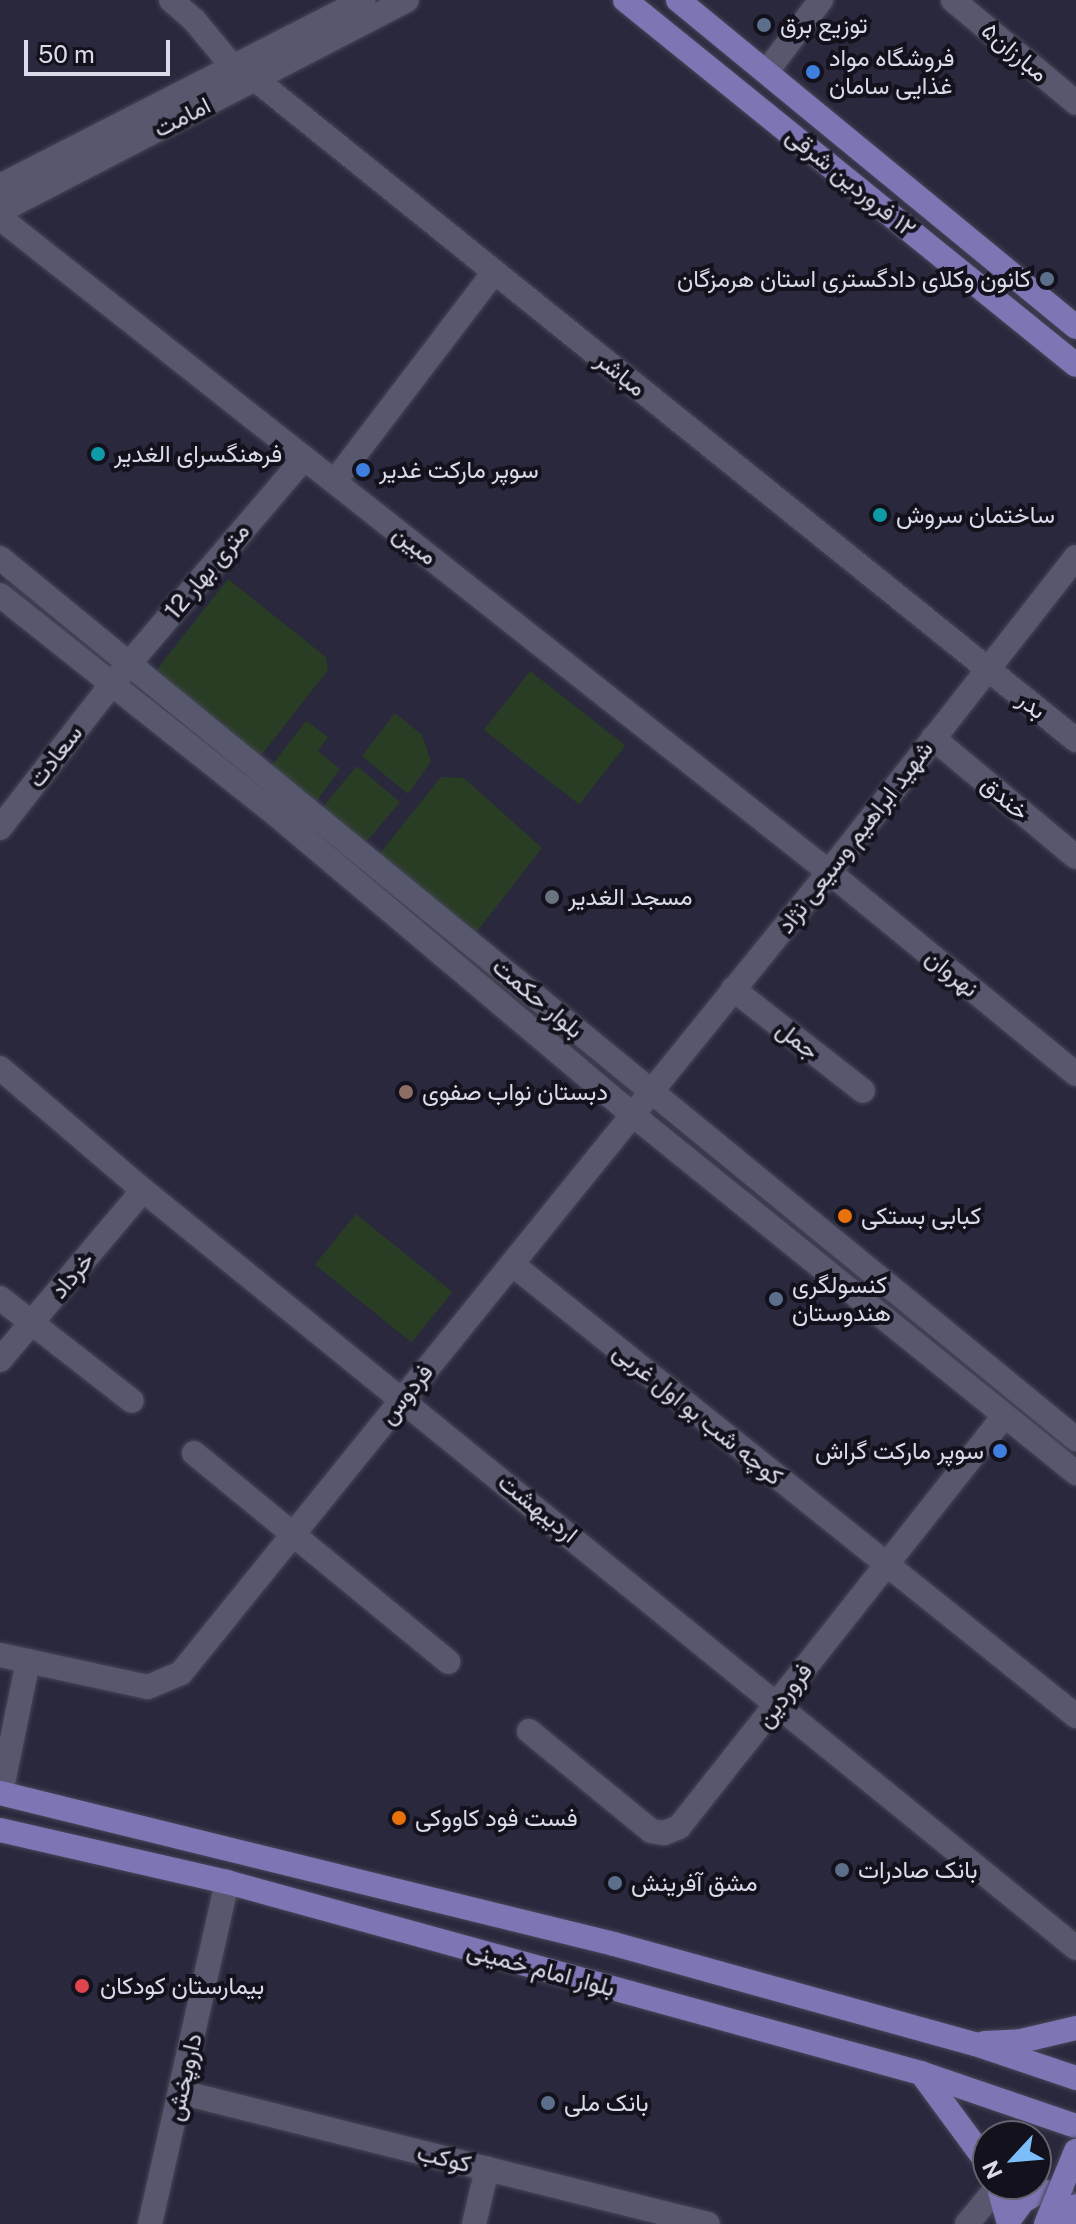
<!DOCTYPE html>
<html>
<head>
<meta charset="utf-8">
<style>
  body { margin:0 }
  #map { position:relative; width:1076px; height:2224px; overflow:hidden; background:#29283d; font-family:"Public Sans",Vazirmatn,sans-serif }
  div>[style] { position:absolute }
  .green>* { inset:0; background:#293d25; transform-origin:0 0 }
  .roads { filter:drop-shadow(0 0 2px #464657) drop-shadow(0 0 2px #464657) }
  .minor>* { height:24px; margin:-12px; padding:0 12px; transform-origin:12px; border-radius:12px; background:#57576e }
  .major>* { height:24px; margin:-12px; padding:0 12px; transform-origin:12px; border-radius:12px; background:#7e75b5 }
  .bridges { filter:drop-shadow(0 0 2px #464657) drop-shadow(0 0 2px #464657) }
  .major-bridge>* { height:24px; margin:-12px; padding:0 12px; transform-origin:12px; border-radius:12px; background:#7e75b5 }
  .dots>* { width:22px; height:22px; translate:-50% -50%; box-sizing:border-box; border:4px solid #13121c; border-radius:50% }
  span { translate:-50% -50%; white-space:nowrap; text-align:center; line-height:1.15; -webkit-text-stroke:8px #13121c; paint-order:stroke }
  .poi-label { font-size:24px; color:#dadbe9 }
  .left { translate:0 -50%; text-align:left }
  .right { translate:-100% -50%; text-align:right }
  .street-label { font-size:24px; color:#dadbe9 }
  .north { position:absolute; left:972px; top:2120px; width:80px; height:80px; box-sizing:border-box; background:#13121c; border:2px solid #63626e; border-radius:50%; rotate:244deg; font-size:22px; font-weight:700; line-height:32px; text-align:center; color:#dadbe9 }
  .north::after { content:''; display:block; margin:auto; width:28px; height:36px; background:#7cbef9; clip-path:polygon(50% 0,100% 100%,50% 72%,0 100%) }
  .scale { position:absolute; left:24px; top:40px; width:146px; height:36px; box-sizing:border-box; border:4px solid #dadbe9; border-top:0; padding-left:10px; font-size:24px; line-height:28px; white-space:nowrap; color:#dadbe9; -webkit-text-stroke:6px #13121c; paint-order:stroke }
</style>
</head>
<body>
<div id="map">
  <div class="green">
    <i style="clip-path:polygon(228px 579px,326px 657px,328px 670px,259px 758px,154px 673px)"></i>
    <i style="left:530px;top:671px;width:121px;height:75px;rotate:38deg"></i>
    <i style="clip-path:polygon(395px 713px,422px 735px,431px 761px,408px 794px,362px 756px)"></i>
    <i style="clip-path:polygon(306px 721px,328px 737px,318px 751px,340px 769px,316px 802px,272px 765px)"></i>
    <i style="left:357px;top:766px;width:56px;height:54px;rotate:40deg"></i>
    <i style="clip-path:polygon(441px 777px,464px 778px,542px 848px,475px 934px,377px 857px)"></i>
    <i style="left:356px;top:1214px;width:124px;height:65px;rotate:39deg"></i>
  </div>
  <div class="roads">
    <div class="minor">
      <i style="left:171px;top:0;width:30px;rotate:41deg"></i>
      <i style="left:194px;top:20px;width:61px;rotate:50.3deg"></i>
      <i style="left:953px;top:0;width:160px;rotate:39.9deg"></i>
      <i style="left:768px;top:70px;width:88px;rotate:-52.9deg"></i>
      <i style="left:255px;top:79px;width:1054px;rotate:38.84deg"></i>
      <i style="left:0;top:186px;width:408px;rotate:-27.1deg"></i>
      <i style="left:0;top:211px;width:458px;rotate:-27.4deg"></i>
      <i style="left:0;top:218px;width:1056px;rotate:38.27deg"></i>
      <i style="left:829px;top:872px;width:319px;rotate:39.3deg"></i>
      <i style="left:335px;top:481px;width:263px;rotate:-52.7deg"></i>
      <i style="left:0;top:558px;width:1391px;rotate:39.31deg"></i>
      <i style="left:0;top:595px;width:364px;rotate:38.5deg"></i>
      <i style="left:285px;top:822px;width:455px;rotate:40.1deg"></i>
      <i style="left:633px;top:1115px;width:570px;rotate:38.94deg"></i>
      <i style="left:933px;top:738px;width:186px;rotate:39.8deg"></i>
      <i style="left:0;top:828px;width:181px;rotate:-52.2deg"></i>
      <i style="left:111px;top:685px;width:298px;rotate:-49.6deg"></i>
      <i style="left:733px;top:989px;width:165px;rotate:38.1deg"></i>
      <i style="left:0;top:1068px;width:188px;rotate:40.5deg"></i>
      <i style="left:143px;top:1190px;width:1202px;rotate:39.09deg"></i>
      <i style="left:512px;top:1264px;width:723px;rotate:38.71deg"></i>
      <i style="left:0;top:1298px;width:167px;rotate:38deg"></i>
      <i style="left:0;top:1360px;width:222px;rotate:-49.9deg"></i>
      <i style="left:194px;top:1453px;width:329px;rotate:39.4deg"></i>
      <i style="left:0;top:1655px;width:151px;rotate:12.2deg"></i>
      <i style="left:148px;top:1687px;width:36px;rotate:-23deg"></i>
      <i style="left:181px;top:1673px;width:1030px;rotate:-51.03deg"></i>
      <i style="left:829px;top:872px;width:400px;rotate:-51.9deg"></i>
      <i style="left:529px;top:1731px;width:158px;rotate:39.3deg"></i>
      <i style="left:651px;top:1831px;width:13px;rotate:9deg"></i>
      <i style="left:664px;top:1833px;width:16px;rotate:-22deg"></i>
      <i style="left:679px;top:1827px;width:524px;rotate:-51.66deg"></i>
      <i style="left:1px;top:1793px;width:135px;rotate:-78.4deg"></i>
      <i style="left:180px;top:2092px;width:544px;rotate:14.04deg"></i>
      <i style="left:150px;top:2224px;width:351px;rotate:-77.3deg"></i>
      <i style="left:474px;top:2224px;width:57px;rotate:-76.7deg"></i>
      <i style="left:967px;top:2224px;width:50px;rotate:-50.6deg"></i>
    </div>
    <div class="major">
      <i style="left:625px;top:0;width:580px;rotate:38.98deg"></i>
      <i style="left:678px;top:0;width:515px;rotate:39.41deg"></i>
      <i style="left:0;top:1793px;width:632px;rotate:13.82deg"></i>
      <i style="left:614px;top:1944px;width:375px;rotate:15.5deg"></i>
      <i style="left:975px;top:2044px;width:107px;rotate:18.6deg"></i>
      <i style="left:0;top:1830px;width:233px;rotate:12.9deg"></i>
      <i style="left:227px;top:1882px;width:720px;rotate:15.39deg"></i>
      <i style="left:921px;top:2073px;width:164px;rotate:18.9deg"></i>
      <i style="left:985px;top:2043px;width:36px;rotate:-3deg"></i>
      <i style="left:1021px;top:2041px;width:57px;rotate:-13.3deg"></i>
      <i style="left:921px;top:2073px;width:113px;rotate:53.6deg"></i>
      <i style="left:998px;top:2184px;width:41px;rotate:74.6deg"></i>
      <i style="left:1009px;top:2220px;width:24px;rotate:-54deg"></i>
      <i style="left:1023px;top:2201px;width:20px;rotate:-30deg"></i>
      <i style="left:1040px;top:2191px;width:18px;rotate:9deg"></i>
      <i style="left:1058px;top:2194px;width:21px;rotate:39deg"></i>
    </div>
  </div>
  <div class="bridges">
    <div class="major-bridge">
      <i style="left:1046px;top:2224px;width:79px;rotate:-67.7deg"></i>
      <i style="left:1069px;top:2224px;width:19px;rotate:-69deg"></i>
    </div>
  </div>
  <div class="dots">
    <i style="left:764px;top:25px;background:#5c6f8a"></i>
    <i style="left:813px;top:72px;background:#3f7fe0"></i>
    <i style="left:1047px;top:279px;background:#5c6f8a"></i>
    <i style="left:98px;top:454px;background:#0f9aa8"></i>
    <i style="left:363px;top:470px;background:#3f7fe0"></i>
    <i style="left:880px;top:515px;background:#0f9aa8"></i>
    <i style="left:552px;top:897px;background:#6b7280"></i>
    <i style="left:406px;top:1092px;background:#8d6e63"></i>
    <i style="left:845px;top:1216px;background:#e8710a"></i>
    <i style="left:776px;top:1299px;background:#5c6f8a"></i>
    <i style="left:1000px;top:1451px;background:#3f7fe0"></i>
    <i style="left:399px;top:1818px;background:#e8710a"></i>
    <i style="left:842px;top:1870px;background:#5c6f8a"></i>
    <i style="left:615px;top:1883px;background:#5c6f8a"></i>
    <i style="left:82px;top:1986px;background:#e0444e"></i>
    <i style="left:548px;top:2103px;background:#5c6f8a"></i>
  </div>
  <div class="poi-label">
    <span class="left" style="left:780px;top:25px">توزیع برق</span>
    <span class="left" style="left:829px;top:72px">فروشگاه مواد<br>غذایی سامان</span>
    <span class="right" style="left:1031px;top:279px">کانون وکلای دادگستری استان هرمزگان</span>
    <span class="left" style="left:114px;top:454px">فرهنگسرای الغدیر</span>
    <span class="left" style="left:379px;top:470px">سوپر مارکت غدیر</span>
    <span class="left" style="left:896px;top:515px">ساختمان سروش</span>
    <span class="left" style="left:568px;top:897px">مسجد الغدیر</span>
    <span class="left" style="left:422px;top:1092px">دبستان نواب صفوی</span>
    <span class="left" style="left:861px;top:1216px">کبابی بستکی</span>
    <span class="left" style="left:792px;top:1299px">کنسولگری<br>هندوستان</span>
    <span class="right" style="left:984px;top:1451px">سوپر مارکت گراش</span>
    <span class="left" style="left:415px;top:1818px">فست فود کاووکی</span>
    <span class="left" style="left:858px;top:1870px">بانک صادرات</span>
    <span class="left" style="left:631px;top:1883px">مشق آفرینش</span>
    <span class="left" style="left:100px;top:1986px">بیمارستان کودکان</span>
    <span class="left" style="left:564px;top:2103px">بانک ملی</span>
  </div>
  <div class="street-label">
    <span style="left:1015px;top:52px;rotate:40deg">مبارزان۵</span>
    <span style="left:182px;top:117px;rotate:-27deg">امامت</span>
    <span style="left:851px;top:182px;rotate:39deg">١٢ فروردین شرقی</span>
    <span style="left:621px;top:374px;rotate:39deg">مباشر</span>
    <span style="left:415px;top:545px;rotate:38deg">مبین</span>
    <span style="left:207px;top:571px;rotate:-50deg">12 متری بهار</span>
    <span style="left:1032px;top:705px;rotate:39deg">بدر</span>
    <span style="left:55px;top:756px;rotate:-52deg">سعادت</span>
    <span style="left:1005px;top:798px;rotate:40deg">خندق</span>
    <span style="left:855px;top:837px;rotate:-52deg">شهید ابراهیم وسیعی نژاد</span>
    <span style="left:952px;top:973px;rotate:39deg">نهروان</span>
    <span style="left:538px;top:998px;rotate:40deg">بلوار حکمت</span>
    <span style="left:798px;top:1040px;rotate:38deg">جمل</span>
    <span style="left:72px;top:1275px;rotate:-50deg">خرداد</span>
    <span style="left:406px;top:1394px;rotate:-51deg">فردوس</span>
    <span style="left:698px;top:1414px;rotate:39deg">کوچه شب بو اول غربی</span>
    <span style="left:538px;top:1508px;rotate:39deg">اردیبهشت</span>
    <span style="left:784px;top:1695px;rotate:-52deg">فروردین</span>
    <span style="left:541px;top:1969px;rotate:15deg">بلوار امام خمینی</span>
    <span style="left:184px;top:2077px;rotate:-77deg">داروپخش</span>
    <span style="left:444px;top:2158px;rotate:14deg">کوکب</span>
  </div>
  <div class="north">N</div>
  <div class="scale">50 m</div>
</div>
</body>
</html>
